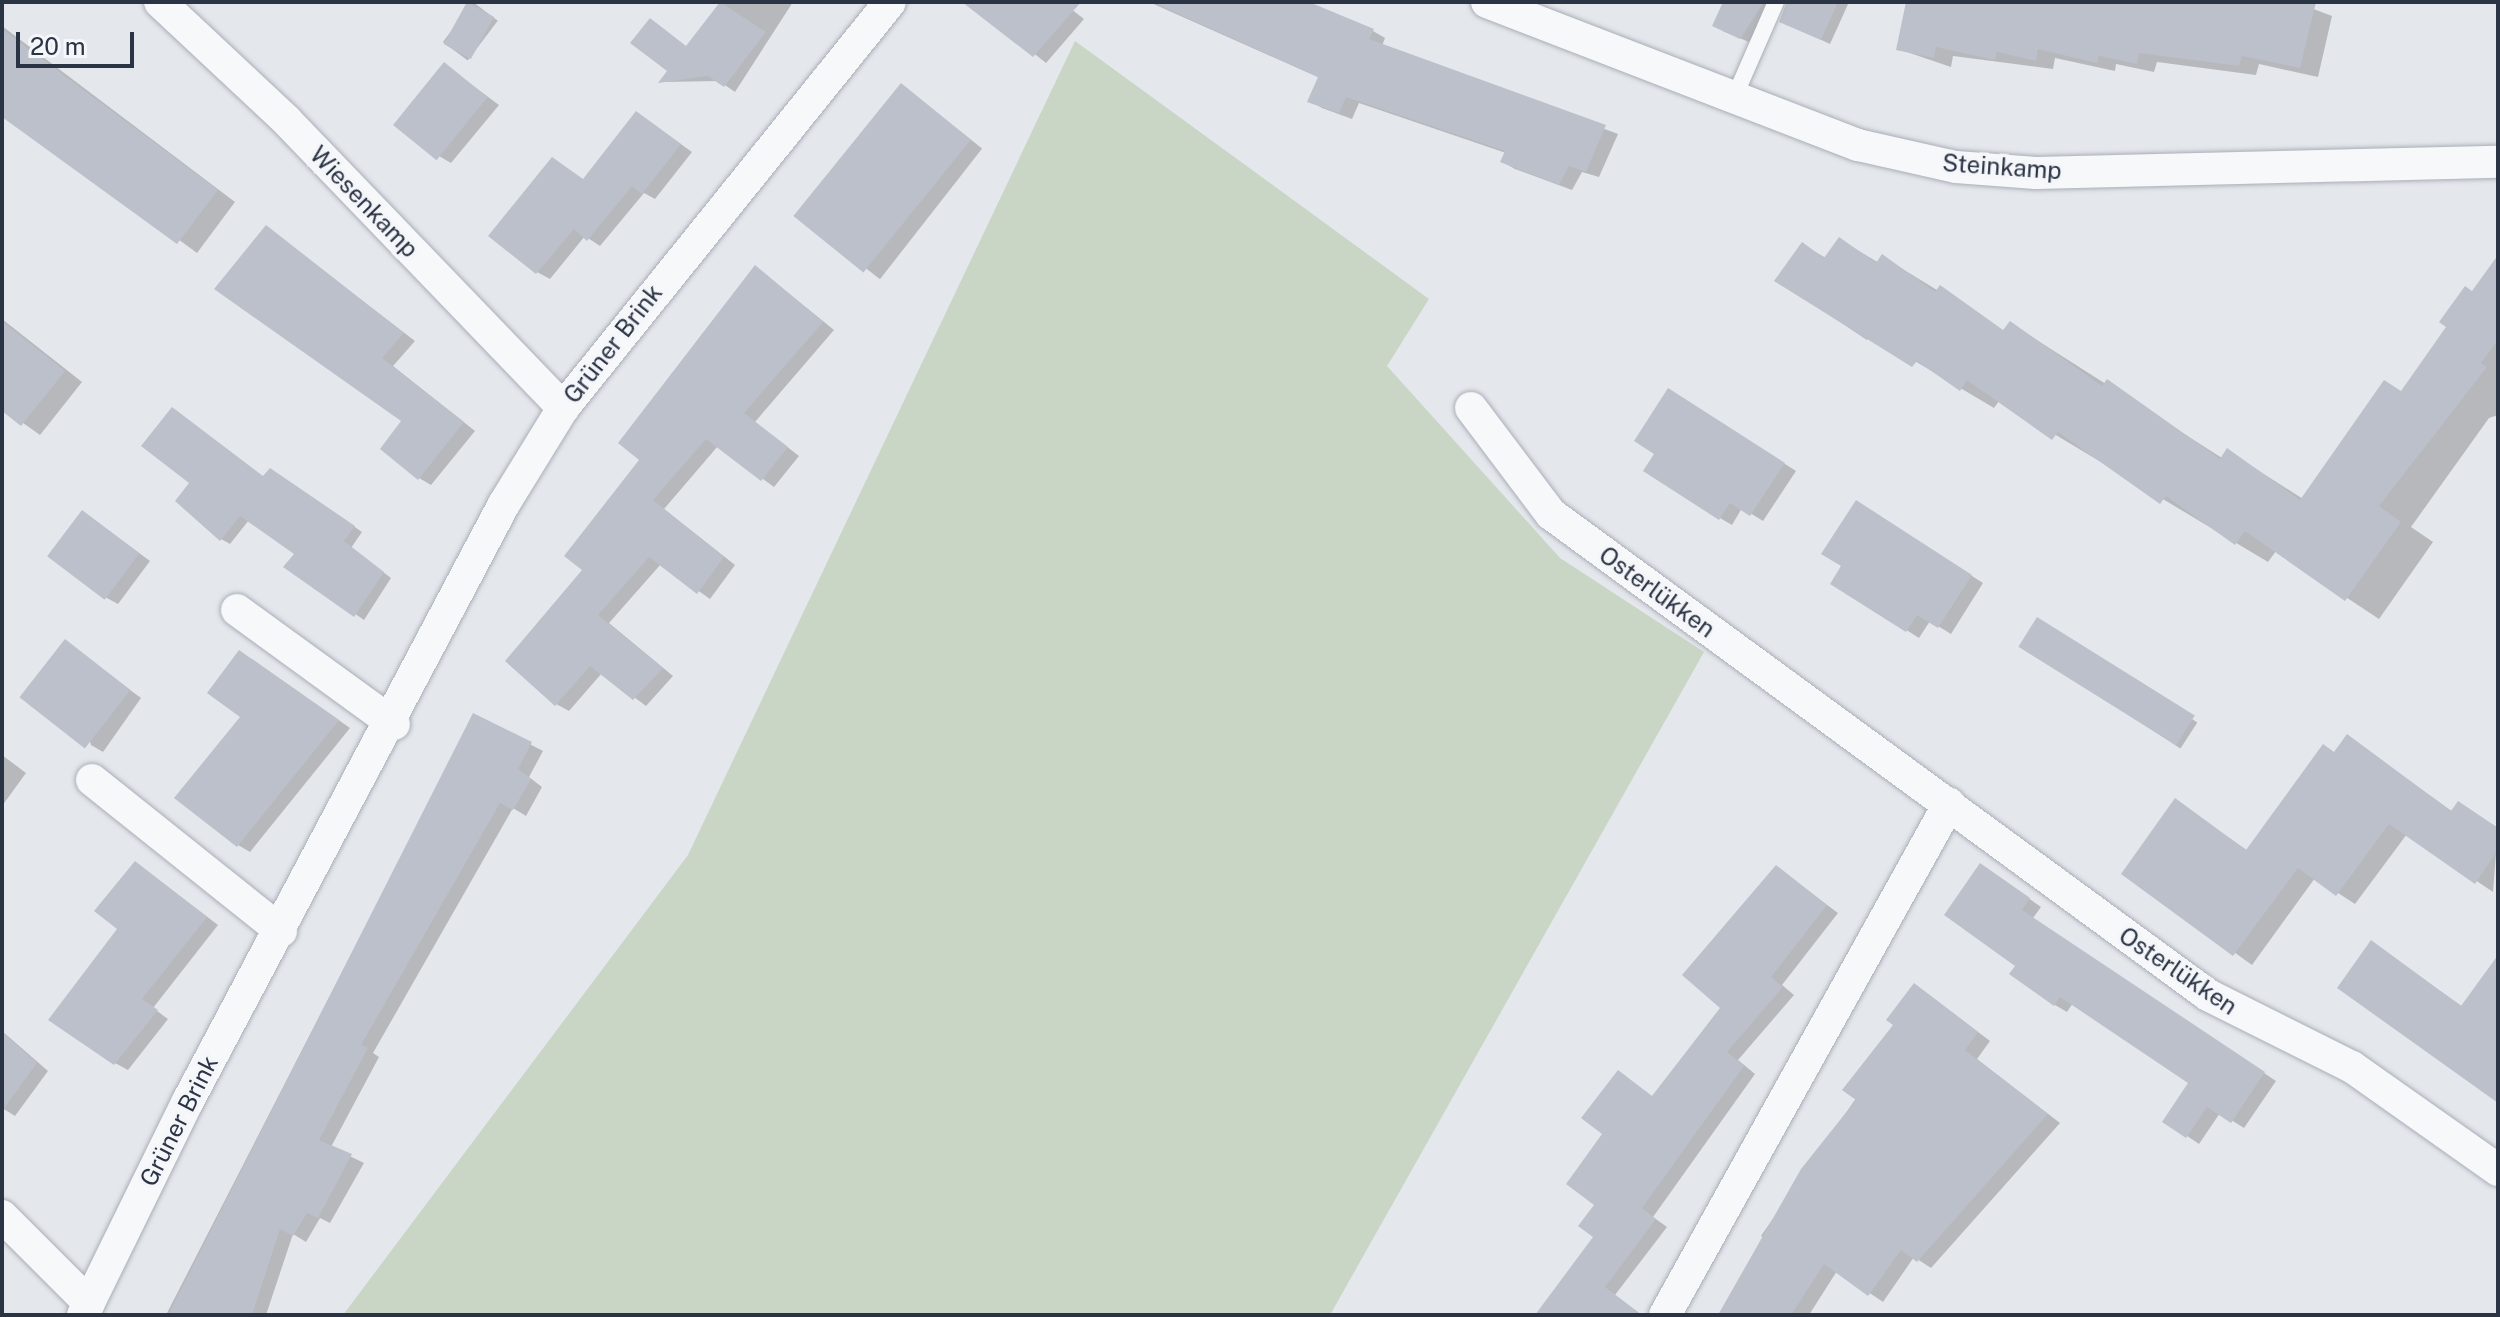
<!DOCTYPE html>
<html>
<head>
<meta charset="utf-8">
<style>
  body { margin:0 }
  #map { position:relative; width:2500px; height:1317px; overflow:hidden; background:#e4e7ec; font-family:"Public Sans",sans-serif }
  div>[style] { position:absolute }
  .green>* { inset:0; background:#c9d6c5 }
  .shadow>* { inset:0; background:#0003; transform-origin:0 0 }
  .building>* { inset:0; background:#bbc0ca; transform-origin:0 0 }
  .roads { filter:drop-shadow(0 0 2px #a9aeb7) drop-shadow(0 0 2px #a9aeb7) }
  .service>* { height:16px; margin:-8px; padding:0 8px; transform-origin:8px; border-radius:8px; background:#f7f8fa }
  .minor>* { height:32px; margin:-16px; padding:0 16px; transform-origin:16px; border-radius:16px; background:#f7f8fa }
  span { translate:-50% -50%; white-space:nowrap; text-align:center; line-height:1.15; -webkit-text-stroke:7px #f4f6f9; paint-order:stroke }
  .street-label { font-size:24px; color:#2b3445 }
  .frame { position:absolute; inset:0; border:4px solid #2b3445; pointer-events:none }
  .scale { position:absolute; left:16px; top:32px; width:118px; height:36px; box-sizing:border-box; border:4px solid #2b3445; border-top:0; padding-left:10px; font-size:24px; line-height:28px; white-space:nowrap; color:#2b3445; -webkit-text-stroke:6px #f4f6f9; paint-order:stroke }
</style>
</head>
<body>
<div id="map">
  <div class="green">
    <i style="clip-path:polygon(1075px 41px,1429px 299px,1387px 366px,1560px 558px,1704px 652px,1330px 1315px,343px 1315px,688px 855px)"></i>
  </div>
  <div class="shadow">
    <i style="left:473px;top:2px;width:31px;height:50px;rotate:37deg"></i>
    <i style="clip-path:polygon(722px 2px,793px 2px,735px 92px,719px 81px,661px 82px)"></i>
    <i style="clip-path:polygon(969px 2px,1062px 2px,1084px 19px,1046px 63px)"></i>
    <i style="clip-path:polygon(1149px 2px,1304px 2px,1373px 31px,1385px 38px,1382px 46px,1618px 134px,1599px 177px,1582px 172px,1572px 190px,1515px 169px,1503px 162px,1506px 153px,1359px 103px,1352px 119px,1322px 108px,1310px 101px,1320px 78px)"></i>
    <i style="clip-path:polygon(1725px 2px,1776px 2px,1749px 42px,1723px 31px)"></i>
    <i style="clip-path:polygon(1789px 2px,1849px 2px,1830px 44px,1791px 26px)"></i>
    <i style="clip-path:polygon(1908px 2px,2295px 2px,2332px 16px,2318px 77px,2259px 64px,2256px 75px,2157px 62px,2154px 72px,2116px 64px,2115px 71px,2055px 58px,2053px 69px,1953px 56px,1951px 67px,1898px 49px)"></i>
    <i style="clip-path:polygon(2px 26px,235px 202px,197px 253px,2px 110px)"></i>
    <i style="clip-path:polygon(445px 65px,499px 105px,451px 163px,439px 156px)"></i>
    <i style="left:901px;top:85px;width:103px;height:166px;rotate:38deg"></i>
    <i style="clip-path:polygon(637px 113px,692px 152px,655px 199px,644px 193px,600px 246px,585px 236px,550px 279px,537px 272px,584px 180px)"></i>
    <i style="clip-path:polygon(266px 227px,415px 341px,393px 366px,475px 431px,431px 485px,419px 478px,404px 420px)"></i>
    <i style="clip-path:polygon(1839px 239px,1879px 263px,1883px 257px,2004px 331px,2010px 323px,2222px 458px,2228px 451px,2303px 499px,2402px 392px,2473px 293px,2498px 275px,2498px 415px,2489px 418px,2411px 527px,2433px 542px,2379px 619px,2276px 551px,2268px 562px,1999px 401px,1994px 408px,1871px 335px,1867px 340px,1777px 280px,1803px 245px,1826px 258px)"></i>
    <i style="clip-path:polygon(756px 267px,834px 330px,755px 422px,799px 456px,774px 487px,718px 446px,664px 509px,735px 565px,710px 599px,661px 564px,609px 623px,673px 676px,646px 706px,602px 673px,569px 711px,556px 704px,585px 570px)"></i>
    <i style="clip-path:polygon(2px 319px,82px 382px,40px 435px,2px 408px)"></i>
    <i style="clip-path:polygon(1681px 397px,1796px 471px,1763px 521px,1742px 508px,1732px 525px,1720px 518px,1656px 453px)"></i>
    <i style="clip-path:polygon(279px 475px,362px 532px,351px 548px,391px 578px,364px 620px,286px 566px,296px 553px,249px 520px,230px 544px,221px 539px,191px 483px)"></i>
    <i style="clip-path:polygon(1868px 510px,1983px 583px,1951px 634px,1930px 621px,1919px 638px,1833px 583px)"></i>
    <i style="clip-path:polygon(83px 512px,150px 561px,118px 604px,105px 597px)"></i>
    <i style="left:2038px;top:619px;width:190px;height:31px;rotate:33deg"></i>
    <i style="clip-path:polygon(65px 642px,141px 698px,103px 752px,91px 745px)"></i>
    <i style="clip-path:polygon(252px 659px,350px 728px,250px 852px,238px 845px)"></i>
    <i style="clip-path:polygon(474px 715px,543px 751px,529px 777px,542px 787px,526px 816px,513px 808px,373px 1053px,379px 1057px,331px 1147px,364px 1163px,330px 1223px,320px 1218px,306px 1242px,293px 1234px,266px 1315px,166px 1315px)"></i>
    <i style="clip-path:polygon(2348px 737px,2453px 812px,2459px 803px,2498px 828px,2493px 892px,2407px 834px,2355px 904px,2315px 878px,2252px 965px,2124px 873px,2176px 801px,2248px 851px)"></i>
    <i style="clip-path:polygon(2px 755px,26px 773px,2px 806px)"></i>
    <i style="clip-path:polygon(1776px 867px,1838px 913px,1782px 985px,1794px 995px,1738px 1060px,1755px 1074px,1653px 1217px,1667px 1227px,1615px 1295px,1625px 1315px,1537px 1315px,1595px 1237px,1618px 1072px,1653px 1097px,1723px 1008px)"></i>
    <i style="clip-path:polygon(147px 871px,218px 925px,153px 1008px,168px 1019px,128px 1070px,115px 1063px,120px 928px)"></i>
    <i style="clip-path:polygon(1993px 873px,2041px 907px,2033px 918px,2276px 1081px,2244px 1128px,2220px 1113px,2199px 1144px,2165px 1121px,2191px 1082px,2073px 1003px,2067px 1012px,2055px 1005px,2018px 965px)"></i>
    <i style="clip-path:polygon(2372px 943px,2463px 1007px,2498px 958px,2498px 1101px)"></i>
    <i style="clip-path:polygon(1928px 994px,1990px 1041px,1977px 1059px,2060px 1123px,1931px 1268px,1914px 1257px,1883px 1302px,1837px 1271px,1809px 1315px,1720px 1315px,1768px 1240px,1761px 1236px)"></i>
    <i style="clip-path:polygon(2px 1031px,48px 1071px,15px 1116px,2px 1108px)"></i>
  </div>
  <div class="building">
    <i style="left:467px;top:2px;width:31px;height:48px;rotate:29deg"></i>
    <i style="clip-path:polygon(720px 2px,766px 32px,724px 87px,708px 76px,658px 83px,667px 71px,630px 43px,650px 18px,686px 46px)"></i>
    <i style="clip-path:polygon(962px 2px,1081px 2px,1033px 57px)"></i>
    <i style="clip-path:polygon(1152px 2px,1309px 2px,1374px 29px,1369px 39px,1606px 125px,1586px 172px,1569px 166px,1559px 185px,1500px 162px,1505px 151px,1346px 97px,1339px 113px,1307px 102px,1318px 77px)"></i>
    <i style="clip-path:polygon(1723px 2px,1764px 2px,1740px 39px,1712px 26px)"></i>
    <i style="clip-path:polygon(1787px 2px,1838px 2px,1821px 40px,1779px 22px)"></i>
    <i style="clip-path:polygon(1906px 2px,2316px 2px,2300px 68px,2242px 56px,2239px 66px,2139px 53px,2137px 64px,2099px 56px,2097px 63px,2038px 49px,2036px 61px,1997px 52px,1995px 60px,1936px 47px,1934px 58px,1896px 50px)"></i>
    <i style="clip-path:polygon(2px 29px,218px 190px,177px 244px,2px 117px)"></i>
    <i style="left:444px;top:62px;width:56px;height:81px;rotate:39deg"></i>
    <i style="left:901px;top:83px;width:90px;height:171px;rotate:39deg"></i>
    <i style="clip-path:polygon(636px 111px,681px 144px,642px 194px,632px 186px,587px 241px,574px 229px,536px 274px,488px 236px,552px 157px,583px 179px)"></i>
    <i style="clip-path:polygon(266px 225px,404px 333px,382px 358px,464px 422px,418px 480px,380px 449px,401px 421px,214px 289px)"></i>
    <i style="clip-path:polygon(1839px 237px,1876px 263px,1882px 254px,1935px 292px,1940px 285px,2003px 330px,2010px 321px,2102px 386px,2107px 379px,2220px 459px,2227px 448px,2300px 500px,2384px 380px,2401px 391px,2446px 327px,2439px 322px,2465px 286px,2472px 291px,2498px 255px,2498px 340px,2481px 363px,2487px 367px,2379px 506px,2401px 522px,2345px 601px,2245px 531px,2235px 545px,2166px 496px,2160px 504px,2058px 432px,2052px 440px,1967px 380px,1960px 391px,1917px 361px,1912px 367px,1774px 281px,1802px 242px,1824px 258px)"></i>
    <i style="clip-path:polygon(755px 265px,823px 322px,744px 413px,788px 447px,761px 481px,706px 439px,653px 500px,724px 557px,697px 594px,649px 557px,598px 615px,663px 668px,633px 700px,590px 666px,555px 706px,505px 661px,582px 570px,564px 556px,639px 460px,618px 443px)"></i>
    <i style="clip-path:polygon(2px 321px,65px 371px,21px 426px,2px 411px)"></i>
    <i style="clip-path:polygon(1668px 388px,1785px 463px,1750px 516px,1730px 503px,1719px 520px,1643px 471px,1654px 454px,1634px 441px)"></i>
    <i style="clip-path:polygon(172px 407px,263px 476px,270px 468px,355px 526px,344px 541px,384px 572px,354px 617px,283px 567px,294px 554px,240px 516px,220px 541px,175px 501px,189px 483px,141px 446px)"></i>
    <i style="clip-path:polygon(1856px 500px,1972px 575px,1938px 628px,1917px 615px,1906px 632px,1830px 584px,1841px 566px,1821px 554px)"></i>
    <i style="left:82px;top:510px;width:72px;height:58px;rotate:37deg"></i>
    <i style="left:2037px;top:617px;width:186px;height:35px;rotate:32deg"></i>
    <i style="left:65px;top:639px;width:83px;height:74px;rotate:38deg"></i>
    <i style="clip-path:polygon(239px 650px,339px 720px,237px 847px,174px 798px,240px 717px,207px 693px)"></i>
    <i style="clip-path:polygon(473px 713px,532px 742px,518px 769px,531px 779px,513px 810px,500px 803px,361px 1045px,368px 1048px,319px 1140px,352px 1154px,318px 1218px,307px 1213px,293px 1236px,280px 1229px,252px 1315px,168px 1315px)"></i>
    <i style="clip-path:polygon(2347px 734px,2451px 811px,2458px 801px,2498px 828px,2498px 850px,2475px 884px,2389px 824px,2336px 896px,2298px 868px,2233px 956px,2121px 874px,2175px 798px,2246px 850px,2323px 744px,2334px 752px)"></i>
    <i style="clip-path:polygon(135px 861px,207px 917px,142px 999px,158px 1010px,114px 1065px,48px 1020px,117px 929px,94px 911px)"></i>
    <i style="clip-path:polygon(1980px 863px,2030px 898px,2022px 910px,2265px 1072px,2231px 1123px,2207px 1107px,2186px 1138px,2162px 1122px,2188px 1083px,2060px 997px,2054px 1006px,2009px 974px,2015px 966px,1944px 915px)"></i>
    <i style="clip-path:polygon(1776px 865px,1827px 905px,1771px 977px,1783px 987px,1727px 1052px,1744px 1066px,1642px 1208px,1656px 1219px,1605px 1287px,1642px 1315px,1535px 1315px,1593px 1237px,1578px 1226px,1594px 1205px,1566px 1184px,1602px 1134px,1581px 1118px,1618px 1070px,1652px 1096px,1720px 1008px,1682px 975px)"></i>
    <i style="clip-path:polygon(2371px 940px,2461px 1006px,2498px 955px,2498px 1103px,2337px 988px)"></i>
    <i style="clip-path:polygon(1914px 983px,1978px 1032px,1965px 1050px,2048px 1114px,1917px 1262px,1901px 1250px,1868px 1296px,1824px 1264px,1791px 1315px,1718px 1315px,1801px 1169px,1856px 1100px,1842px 1090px,1893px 1025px,1886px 1020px)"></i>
    <i style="clip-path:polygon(2px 1032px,37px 1063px,2px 1111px)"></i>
  </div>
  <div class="roads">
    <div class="service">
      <i style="left:1734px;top:98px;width:105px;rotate:-66.4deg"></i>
    </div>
    <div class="minor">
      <i style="left:160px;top:2px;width:173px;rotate:43.1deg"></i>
      <i style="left:286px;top:120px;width:400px;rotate:46.1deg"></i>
      <i style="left:1487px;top:2px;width:398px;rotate:21.1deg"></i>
      <i style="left:1858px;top:145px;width:100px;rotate:12.7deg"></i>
      <i style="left:1956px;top:167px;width:80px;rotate:4.3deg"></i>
      <i style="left:2036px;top:173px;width:462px;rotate:-1.4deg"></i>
      <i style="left:1471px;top:408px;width:133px;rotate:53deg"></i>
      <i style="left:1551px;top:514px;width:814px;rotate:36.21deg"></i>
      <i style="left:2208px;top:995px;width:161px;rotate:26.6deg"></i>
      <i style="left:2352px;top:1067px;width:179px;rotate:35.2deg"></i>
      <i style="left:237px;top:610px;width:194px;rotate:36deg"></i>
      <i style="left:92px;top:780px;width:242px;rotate:38.6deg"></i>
      <i style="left:2px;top:1216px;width:123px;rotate:45deg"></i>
      <i style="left:83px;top:1315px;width:238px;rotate:-63.9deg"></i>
      <i style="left:188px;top:1101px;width:675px;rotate:-62.11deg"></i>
      <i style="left:504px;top:504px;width:113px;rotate:-58.4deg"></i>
      <i style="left:563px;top:408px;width:521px;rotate:-51.15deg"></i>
      <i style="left:1665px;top:1315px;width:585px;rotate:-60.94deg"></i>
    </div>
  </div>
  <div class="street-label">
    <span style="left:2002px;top:167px;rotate:4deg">Steinkamp</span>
    <span style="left:364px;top:202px;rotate:46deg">Wiesenkamp</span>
    <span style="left:613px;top:344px;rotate:-52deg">Grüner Brink</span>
    <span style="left:1657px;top:592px;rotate:36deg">Osterlükken</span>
    <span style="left:2178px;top:971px;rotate:34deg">Osterlükken</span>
    <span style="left:179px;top:1121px;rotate:-63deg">Grüner Brink</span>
  </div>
  <div class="frame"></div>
  <div class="scale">20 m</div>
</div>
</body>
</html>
